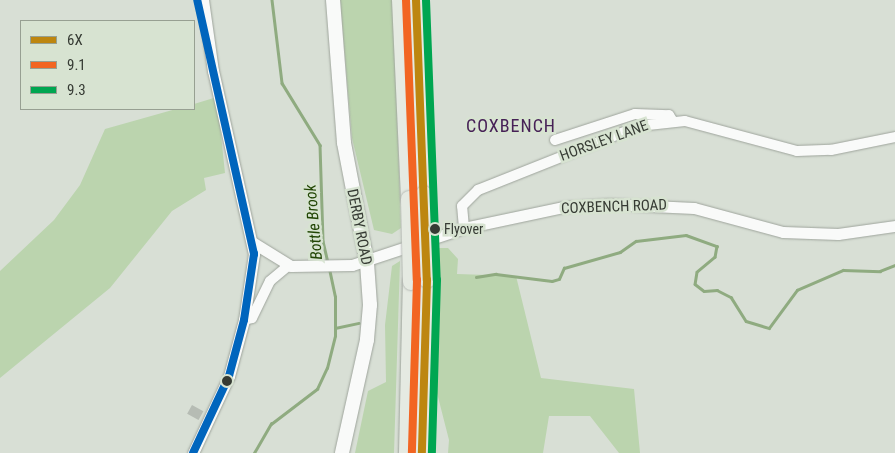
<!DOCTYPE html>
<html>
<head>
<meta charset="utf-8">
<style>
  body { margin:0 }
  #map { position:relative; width:895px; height:453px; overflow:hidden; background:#d8dfd5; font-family:"Roboto Condensed",sans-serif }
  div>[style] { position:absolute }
  .green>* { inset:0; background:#bbd4ae }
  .stream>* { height:2.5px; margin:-1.25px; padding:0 1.25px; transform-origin:1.25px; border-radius:1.25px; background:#8fab80 }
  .building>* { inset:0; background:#b6bcb4; transform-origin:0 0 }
  .roads { filter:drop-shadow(0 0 1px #9ea49c) drop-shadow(0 0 1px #9ea49c) }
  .minor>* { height:10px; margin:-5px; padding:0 5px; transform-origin:5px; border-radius:5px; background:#f9faf9 }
  .tertiary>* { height:11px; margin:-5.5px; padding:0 5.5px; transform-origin:5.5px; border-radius:5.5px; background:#f9faf9 }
  .secondary>* { height:14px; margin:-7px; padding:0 7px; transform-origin:7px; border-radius:7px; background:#f9faf9 }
  .trunk>* { height:16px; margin:-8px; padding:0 8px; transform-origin:8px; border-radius:8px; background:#e5eae2 }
  .bridges { filter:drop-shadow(0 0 1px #b6bab5) drop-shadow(0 0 1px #b6bab5) }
  .trunk-bridge>* { height:16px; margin:-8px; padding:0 8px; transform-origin:8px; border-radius:8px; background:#e5eae2 }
  .bus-1>* { height:8px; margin:-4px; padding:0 4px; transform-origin:4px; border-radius:4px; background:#bd8610 }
  .bus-2>* { height:8px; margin:-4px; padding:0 4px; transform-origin:4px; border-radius:4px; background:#f26522 }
  .bus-3>* { height:8px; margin:-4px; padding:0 4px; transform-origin:4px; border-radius:4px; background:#00a651 }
  .bus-4>* { height:8px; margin:-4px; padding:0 4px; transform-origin:4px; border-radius:4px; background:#0065bd }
  .dots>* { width:14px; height:14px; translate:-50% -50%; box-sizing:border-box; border:2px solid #d7e3d1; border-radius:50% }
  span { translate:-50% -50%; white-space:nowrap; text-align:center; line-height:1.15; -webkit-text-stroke:5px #d7e3d1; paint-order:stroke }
  .bus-label { font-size:14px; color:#363b34 }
  .left { translate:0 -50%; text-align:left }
  .street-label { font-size:15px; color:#363b34 }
  .water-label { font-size:16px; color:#224605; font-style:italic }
  .quarter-label { font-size:18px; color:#472157; letter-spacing:1px }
  .legend { position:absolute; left:20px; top:20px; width:175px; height:90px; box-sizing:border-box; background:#d7e3d1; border:1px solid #97a092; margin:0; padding:6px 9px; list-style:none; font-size:15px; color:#363b34 }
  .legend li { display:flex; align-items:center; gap:10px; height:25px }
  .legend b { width:25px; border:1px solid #97a092 }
</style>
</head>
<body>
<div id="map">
  <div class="green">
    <i style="clip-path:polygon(340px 0,393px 0,401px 228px,392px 234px,374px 230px,352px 138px)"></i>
    <i style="clip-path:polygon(217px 97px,225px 173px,204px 178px,206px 190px,172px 211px,110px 288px,0 378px,0 271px,54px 220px,80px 185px,105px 129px,176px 109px,194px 109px,194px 104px)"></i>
    <i style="clip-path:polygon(438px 248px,448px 248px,458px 259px,457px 274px,516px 276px,541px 378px,634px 389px,640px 453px,619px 453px,590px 416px,549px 416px,543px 453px,448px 453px,449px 440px,437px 393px)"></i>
    <i style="clip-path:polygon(400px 261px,394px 453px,355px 453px,368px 391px,386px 382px,385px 325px,392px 266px)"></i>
  </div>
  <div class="stream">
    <i style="left:272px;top:0;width:84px;rotate:83.1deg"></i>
    <i style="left:282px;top:83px;width:73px;rotate:58.5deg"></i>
    <i style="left:320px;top:145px;width:96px;rotate:88.2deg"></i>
    <i style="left:323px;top:241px;width:22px;rotate:77deg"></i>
    <i style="left:476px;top:277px;width:20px;rotate:-9deg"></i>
    <i style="left:496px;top:274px;width:56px;rotate:7.1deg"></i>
    <i style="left:552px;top:281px;width:7px;rotate:-16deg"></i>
    <i style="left:559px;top:279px;width:12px;rotate:-66deg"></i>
    <i style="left:564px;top:268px;width:58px;rotate:-15.9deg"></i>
    <i style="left:620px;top:252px;width:19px;rotate:-35deg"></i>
    <i style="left:636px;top:241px;width:50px;rotate:-6.8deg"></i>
    <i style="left:686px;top:235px;width:33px;rotate:20deg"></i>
    <i style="left:717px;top:246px;width:11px;rotate:100deg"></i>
    <i style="left:715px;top:257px;width:23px;rotate:140deg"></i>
    <i style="left:697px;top:272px;width:12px;rotate:99deg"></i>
    <i style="left:695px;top:284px;width:11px;rotate:38deg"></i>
    <i style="left:704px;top:291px;width:13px;rotate:-4deg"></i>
    <i style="left:717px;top:290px;width:16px;rotate:27deg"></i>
    <i style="left:731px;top:297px;width:28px;rotate:58deg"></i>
    <i style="left:746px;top:321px;width:24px;rotate:17deg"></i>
    <i style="left:769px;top:328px;width:47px;rotate:-53.6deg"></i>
    <i style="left:797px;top:290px;width:50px;rotate:-23.5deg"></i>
    <i style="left:843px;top:270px;width:37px;rotate:2deg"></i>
    <i style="left:880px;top:271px;width:16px;rotate:-22deg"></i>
    <i style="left:335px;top:328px;width:24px;rotate:-12deg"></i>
    <i style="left:254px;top:453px;width:34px;rotate:-60deg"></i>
    <i style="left:271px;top:424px;width:58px;rotate:-37.3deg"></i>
    <i style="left:317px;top:389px;width:23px;rotate:-65deg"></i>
    <i style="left:327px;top:368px;width:33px;rotate:-76deg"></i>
    <i style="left:335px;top:336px;width:39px;rotate:-90deg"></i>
    <i style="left:335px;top:297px;width:29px;rotate:-102deg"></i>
  </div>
  <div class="building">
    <i style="left:192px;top:405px;width:13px;height:10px;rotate:29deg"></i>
  </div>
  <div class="roads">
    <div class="minor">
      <i style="left:555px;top:140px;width:84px;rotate:-18deg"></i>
      <i style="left:635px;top:114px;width:34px;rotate:2deg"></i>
      <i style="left:669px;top:115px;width:6px;rotate:59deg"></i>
      <i style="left:464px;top:228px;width:22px;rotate:-95deg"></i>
      <i style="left:462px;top:206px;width:23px;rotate:-45deg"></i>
      <i style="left:478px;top:190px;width:173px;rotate:-21.7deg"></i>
      <i style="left:639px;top:126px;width:46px;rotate:-6.2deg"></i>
      <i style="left:685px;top:121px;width:116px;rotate:15deg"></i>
      <i style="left:797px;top:151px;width:34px;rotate:-2deg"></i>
      <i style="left:831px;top:150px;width:65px;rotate:-11.5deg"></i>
      <i style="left:244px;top:320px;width:8px;rotate:-14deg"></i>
      <i style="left:252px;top:318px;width:41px;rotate:-64.1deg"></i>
      <i style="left:270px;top:281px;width:23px;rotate:-40deg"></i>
    </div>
    <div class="tertiary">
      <i style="left:252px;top:242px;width:46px;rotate:31.6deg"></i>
      <i style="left:291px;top:266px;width:61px;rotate:-0.9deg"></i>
      <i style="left:352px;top:265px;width:118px;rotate:-18.3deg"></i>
      <i style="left:464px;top:228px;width:102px;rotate:-11.9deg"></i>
      <i style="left:564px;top:207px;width:45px;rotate:-3.8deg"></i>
      <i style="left:609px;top:204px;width:85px;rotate:2.7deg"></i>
      <i style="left:694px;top:208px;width:92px;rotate:15.1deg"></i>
      <i style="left:783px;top:232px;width:55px;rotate:2.1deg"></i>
      <i style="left:838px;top:234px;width:58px;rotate:-8deg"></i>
      <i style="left:193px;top:453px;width:85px;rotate:-64.9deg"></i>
      <i style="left:229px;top:376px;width:58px;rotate:-75deg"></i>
      <i style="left:244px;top:320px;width:67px;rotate:-81.4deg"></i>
      <i style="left:254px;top:254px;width:188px;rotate:-102.6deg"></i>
      <i style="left:213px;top:71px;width:72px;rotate:-98deg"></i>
    </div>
    <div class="secondary">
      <i style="left:333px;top:0;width:143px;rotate:85.6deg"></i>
      <i style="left:344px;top:143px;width:122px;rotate:79.1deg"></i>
      <i style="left:367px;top:263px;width:42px;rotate:85.9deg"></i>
      <i style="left:370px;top:305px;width:35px;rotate:95deg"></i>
      <i style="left:367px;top:340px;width:116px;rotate:102.5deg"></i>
    </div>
    <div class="trunk">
      <i style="left:400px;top:0;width:199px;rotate:87.4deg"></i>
      <i style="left:416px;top:0;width:194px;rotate:87.6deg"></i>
      <i style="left:407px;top:453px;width:171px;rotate:-88.7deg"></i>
      <i style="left:422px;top:453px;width:173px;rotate:-88.3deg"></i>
    </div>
  </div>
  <div class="bridges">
    <div class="trunk-bridge">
      <i style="left:424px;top:194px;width:86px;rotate:88deg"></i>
      <i style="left:409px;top:199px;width:83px;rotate:88.6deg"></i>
    </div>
  </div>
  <div class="bus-1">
    <i style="left:416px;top:0;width:280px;rotate:87.8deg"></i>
    <i style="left:427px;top:280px;width:173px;rotate:91.7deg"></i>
  </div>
  <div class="bus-2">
    <i style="left:406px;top:0;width:280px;rotate:87.8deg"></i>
    <i style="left:417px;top:280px;width:173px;rotate:91.7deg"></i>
  </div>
  <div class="bus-3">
    <i style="left:426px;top:0;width:280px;rotate:87.8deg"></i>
    <i style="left:437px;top:280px;width:173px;rotate:91.7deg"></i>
  </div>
  <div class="bus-4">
    <i style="left:193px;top:453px;width:85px;rotate:-64.9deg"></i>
    <i style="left:229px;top:376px;width:58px;rotate:-75deg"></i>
    <i style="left:244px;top:320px;width:67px;rotate:-81.4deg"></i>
    <i style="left:254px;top:254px;width:260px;rotate:-102.6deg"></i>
  </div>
  <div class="dots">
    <i style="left:435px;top:229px;background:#363b34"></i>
    <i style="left:227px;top:381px;background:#363b34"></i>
  </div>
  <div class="bus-label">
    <span class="left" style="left:444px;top:229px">Flyover</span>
  </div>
  <div class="street-label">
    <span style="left:604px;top:141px;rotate:-20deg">HORSLEY LANE</span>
    <span style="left:614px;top:207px;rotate:-2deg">COXBENCH ROAD</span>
    <span style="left:359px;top:227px;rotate:79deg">DERBY ROAD</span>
  </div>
  <div class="water-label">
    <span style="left:314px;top:222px;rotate:-95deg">Bottle Brook</span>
  </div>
  <div class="quarter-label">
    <span style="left:511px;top:126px">COXBENCH</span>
  </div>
  <ul class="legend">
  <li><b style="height:6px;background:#bd8610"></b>6X</li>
  <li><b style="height:6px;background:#f26522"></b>9.1</li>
  <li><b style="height:6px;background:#00a651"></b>9.3</li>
  </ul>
</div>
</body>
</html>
